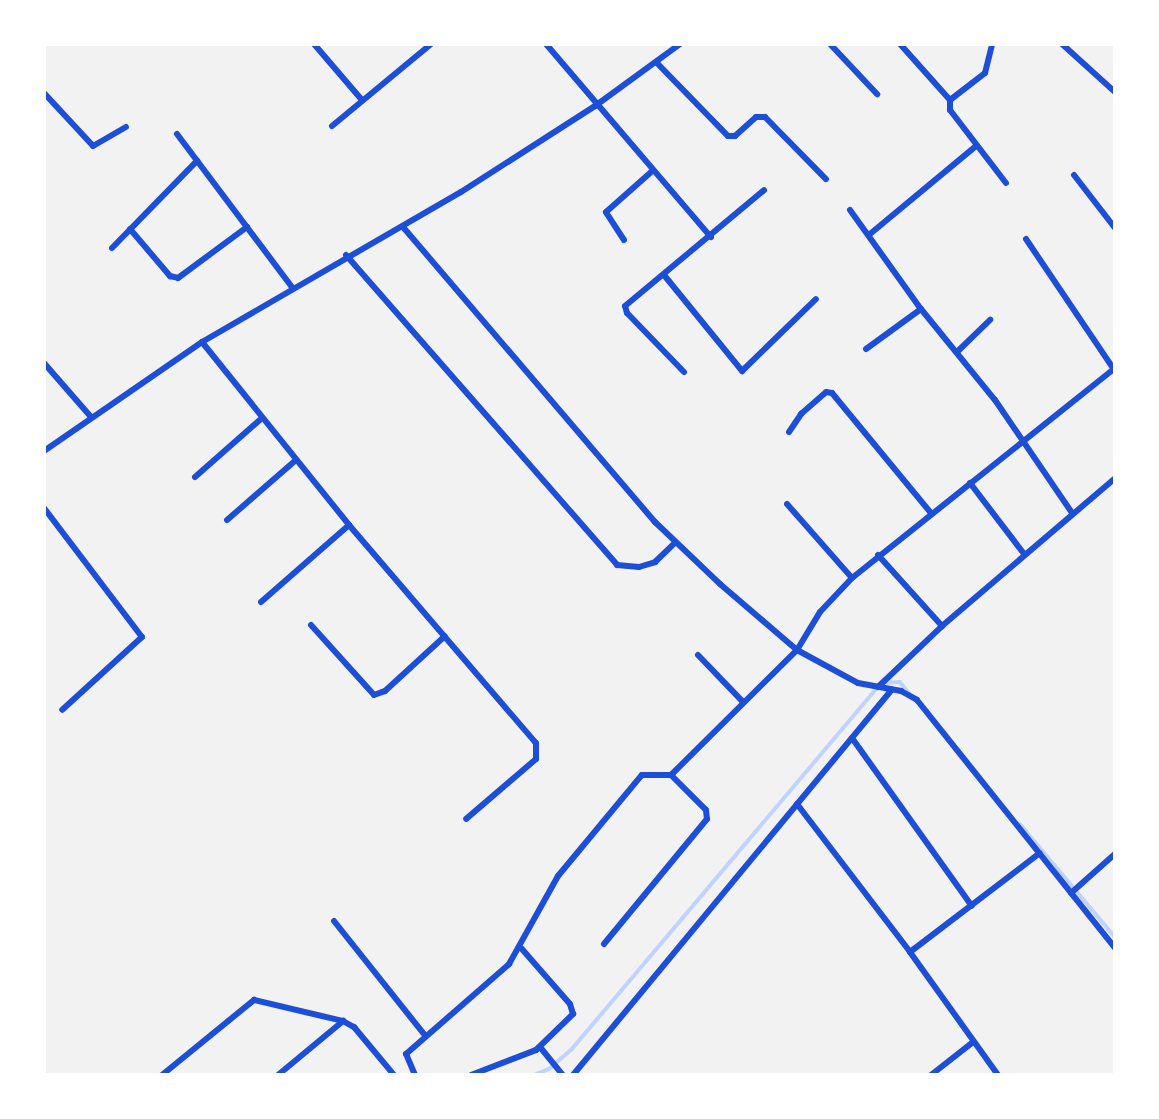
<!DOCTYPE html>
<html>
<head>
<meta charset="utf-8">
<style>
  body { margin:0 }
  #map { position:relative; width:1159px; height:1119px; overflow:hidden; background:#f2f2f2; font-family:"Nunito Sans",sans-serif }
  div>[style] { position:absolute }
  .stream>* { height:3.5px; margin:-1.75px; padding:0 1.75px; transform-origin:1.75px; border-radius:1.75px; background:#bfd3fe }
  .minor>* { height:6px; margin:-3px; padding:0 3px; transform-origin:3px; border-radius:3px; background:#1d4ed8 }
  span { translate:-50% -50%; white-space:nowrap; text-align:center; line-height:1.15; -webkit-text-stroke:7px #fff; paint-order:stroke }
  .frame { position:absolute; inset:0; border:46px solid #fff; pointer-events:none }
</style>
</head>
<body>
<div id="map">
  <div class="stream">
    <i style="left:883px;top:683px;width:17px;rotate:-3deg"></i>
    <i style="left:900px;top:682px;width:17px;rotate:50deg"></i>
    <i style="left:1020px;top:824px;width:148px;rotate:49.9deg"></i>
    <i style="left:534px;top:1075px;width:16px;rotate:-22deg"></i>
    <i style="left:549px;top:1069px;width:30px;rotate:-41deg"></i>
    <i style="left:572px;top:1049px;width:473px;rotate:-49.8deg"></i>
  </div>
  <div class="minor">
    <i style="left:314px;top:44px;width:74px;rotate:49.4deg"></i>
    <i style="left:546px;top:44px;width:254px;rotate:49.5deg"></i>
    <i style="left:830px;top:44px;width:69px;rotate:46.8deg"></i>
    <i style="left:900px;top:44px;width:75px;rotate:48.2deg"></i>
    <i style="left:950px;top:100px;width:10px;rotate:90deg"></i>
    <i style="left:950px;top:110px;width:92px;rotate:52.5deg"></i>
    <i style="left:1062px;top:44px;width:72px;rotate:42.2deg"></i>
    <i style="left:656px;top:62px;width:103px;rotate:45.8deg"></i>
    <i style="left:728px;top:136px;width:7px"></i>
    <i style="left:735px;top:136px;width:28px;rotate:-42deg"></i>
    <i style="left:756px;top:117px;width:9px"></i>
    <i style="left:765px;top:117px;width:87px;rotate:45.5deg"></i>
    <i style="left:44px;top:93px;width:72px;rotate:47.2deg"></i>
    <i style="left:93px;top:146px;width:38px;rotate:-30deg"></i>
    <i style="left:950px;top:100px;width:44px;rotate:-37.6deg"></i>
    <i style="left:985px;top:73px;width:30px;rotate:-76deg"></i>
    <i style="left:332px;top:126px;width:129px;rotate:-39.6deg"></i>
    <i style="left:177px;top:134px;width:191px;rotate:53.1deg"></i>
    <i style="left:1074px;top:175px;width:67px;rotate:52.3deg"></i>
    <i style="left:850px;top:210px;width:122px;rotate:54.4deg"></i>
    <i style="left:921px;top:309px;width:117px;rotate:50.9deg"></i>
    <i style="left:995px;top:400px;width:137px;rotate:55.7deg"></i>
    <i style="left:403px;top:227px;width:388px;rotate:49.5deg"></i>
    <i style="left:655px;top:522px;width:90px;rotate:43.6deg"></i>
    <i style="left:720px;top:584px;width:101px;rotate:40.6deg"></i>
    <i style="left:797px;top:650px;width:69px;rotate:28.4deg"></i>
    <i style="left:858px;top:683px;width:44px;rotate:10.5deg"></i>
    <i style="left:901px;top:691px;width:18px;rotate:29deg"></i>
    <i style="left:917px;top:700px;width:317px;rotate:51.4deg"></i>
    <i style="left:130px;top:229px;width:62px;rotate:49.6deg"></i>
    <i style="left:170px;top:276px;width:8px;rotate:14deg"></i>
    <i style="left:178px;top:278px;width:86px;rotate:-36.5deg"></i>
    <i style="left:870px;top:234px;width:138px;rotate:-39.7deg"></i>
    <i style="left:1026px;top:239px;width:159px;rotate:56deg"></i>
    <i style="left:624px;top:240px;width:33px;rotate:-123deg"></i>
    <i style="left:606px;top:212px;width:60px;rotate:-41.6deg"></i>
    <i style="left:112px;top:248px;width:122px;rotate:-45.7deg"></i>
    <i style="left:346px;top:255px;width:412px;rotate:48.8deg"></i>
    <i style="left:617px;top:565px;width:22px;rotate:5deg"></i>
    <i style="left:639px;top:567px;width:17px;rotate:-17deg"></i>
    <i style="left:655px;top:562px;width:28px;rotate:-44deg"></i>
    <i style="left:664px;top:275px;width:124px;rotate:50.9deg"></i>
    <i style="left:742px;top:371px;width:103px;rotate:-44.2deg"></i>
    <i style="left:202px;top:342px;width:235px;rotate:51.2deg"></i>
    <i style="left:349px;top:525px;width:287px;rotate:49.4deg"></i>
    <i style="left:536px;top:743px;width:16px;rotate:90deg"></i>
    <i style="left:536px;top:759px;width:92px;rotate:139.4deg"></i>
    <i style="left:866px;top:349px;width:68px;rotate:-36deg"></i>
    <i style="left:958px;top:351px;width:45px;rotate:-44.1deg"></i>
    <i style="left:44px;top:363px;width:72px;rotate:49deg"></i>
    <i style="left:684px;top:372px;width:82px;rotate:-134deg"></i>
    <i style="left:627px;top:313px;width:7px;rotate:-106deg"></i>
    <i style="left:625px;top:306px;width:181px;rotate:-39.8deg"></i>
    <i style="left:789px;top:432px;width:22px;rotate:-56deg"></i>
    <i style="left:801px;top:414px;width:33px;rotate:-41deg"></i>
    <i style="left:826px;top:392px;width:6px;rotate:9deg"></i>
    <i style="left:832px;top:393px;width:156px;rotate:50.5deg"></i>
    <i style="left:44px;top:451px;width:192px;rotate:-34.6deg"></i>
    <i style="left:202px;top:342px;width:299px;rotate:-30.1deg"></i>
    <i style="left:461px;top:192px;width:159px;rotate:-32.7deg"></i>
    <i style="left:595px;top:106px;width:105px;rotate:-36.1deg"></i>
    <i style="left:195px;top:477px;width:89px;rotate:-41.4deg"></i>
    <i style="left:970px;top:483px;width:89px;rotate:52.7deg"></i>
    <i style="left:787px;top:504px;width:98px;rotate:48.7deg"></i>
    <i style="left:44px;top:508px;width:162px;rotate:52.8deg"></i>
    <i style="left:142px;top:637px;width:108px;rotate:137.6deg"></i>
    <i style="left:227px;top:520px;width:91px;rotate:-41deg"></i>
    <i style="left:878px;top:555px;width:96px;rotate:48deg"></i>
    <i style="left:261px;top:602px;width:117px;rotate:-41.2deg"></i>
    <i style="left:311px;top:625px;width:94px;rotate:48deg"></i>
    <i style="left:374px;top:695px;width:12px;rotate:-20deg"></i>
    <i style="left:385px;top:691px;width:81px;rotate:-42.5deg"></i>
    <i style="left:698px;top:655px;width:65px;rotate:46.2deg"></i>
    <i style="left:878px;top:687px;width:88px;rotate:-43.6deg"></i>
    <i style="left:942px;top:626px;width:228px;rotate:-40.5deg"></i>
    <i style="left:852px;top:738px;width:206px;rotate:54.5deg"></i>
    <i style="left:671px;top:775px;width:177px;rotate:-44.8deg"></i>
    <i style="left:797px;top:650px;width:44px;rotate:-58.8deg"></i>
    <i style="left:820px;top:612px;width:47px;rotate:-46.7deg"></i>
    <i style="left:852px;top:578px;width:335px;rotate:-38.6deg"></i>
    <i style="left:797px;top:804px;width:186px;rotate:52.6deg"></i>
    <i style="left:1071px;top:893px;width:59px;rotate:-41.6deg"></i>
    <i style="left:334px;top:921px;width:144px;rotate:51.5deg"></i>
    <i style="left:540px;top:1047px;width:36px;rotate:51deg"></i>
    <i style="left:162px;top:1075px;width:119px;rotate:-39.2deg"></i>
    <i style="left:254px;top:1000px;width:91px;rotate:13.3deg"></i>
    <i style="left:343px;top:1021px;width:13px;rotate:29deg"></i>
    <i style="left:354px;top:1027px;width:62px;rotate:50.2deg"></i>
    <i style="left:278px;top:1075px;width:85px;rotate:-39.7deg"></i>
    <i style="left:415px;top:1075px;width:23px;rotate:-113deg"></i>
    <i style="left:406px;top:1054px;width:137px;rotate:-41.1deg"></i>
    <i style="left:509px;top:964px;width:101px;rotate:-60.9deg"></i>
    <i style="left:558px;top:876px;width:131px;rotate:-50.3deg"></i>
    <i style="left:642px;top:775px;width:29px"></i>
    <i style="left:671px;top:775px;width:49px;rotate:45deg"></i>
    <i style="left:706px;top:810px;width:9px;rotate:84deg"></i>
    <i style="left:707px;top:819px;width:162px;rotate:129.5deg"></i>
    <i style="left:471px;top:1075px;width:70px;rotate:-21deg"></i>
    <i style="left:536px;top:1050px;width:52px;rotate:-44.2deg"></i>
    <i style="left:573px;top:1014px;width:10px;rotate:-107deg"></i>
    <i style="left:570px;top:1004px;width:74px;rotate:-131.2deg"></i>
    <i style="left:573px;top:1075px;width:500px;rotate:-50.4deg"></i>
    <i style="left:931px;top:1075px;width:52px;rotate:-38deg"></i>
    <i style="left:998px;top:1075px;width:151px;rotate:-125.6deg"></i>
    <i style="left:910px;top:952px;width:163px;rotate:-37.3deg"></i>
  </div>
  <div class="frame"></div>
</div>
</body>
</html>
